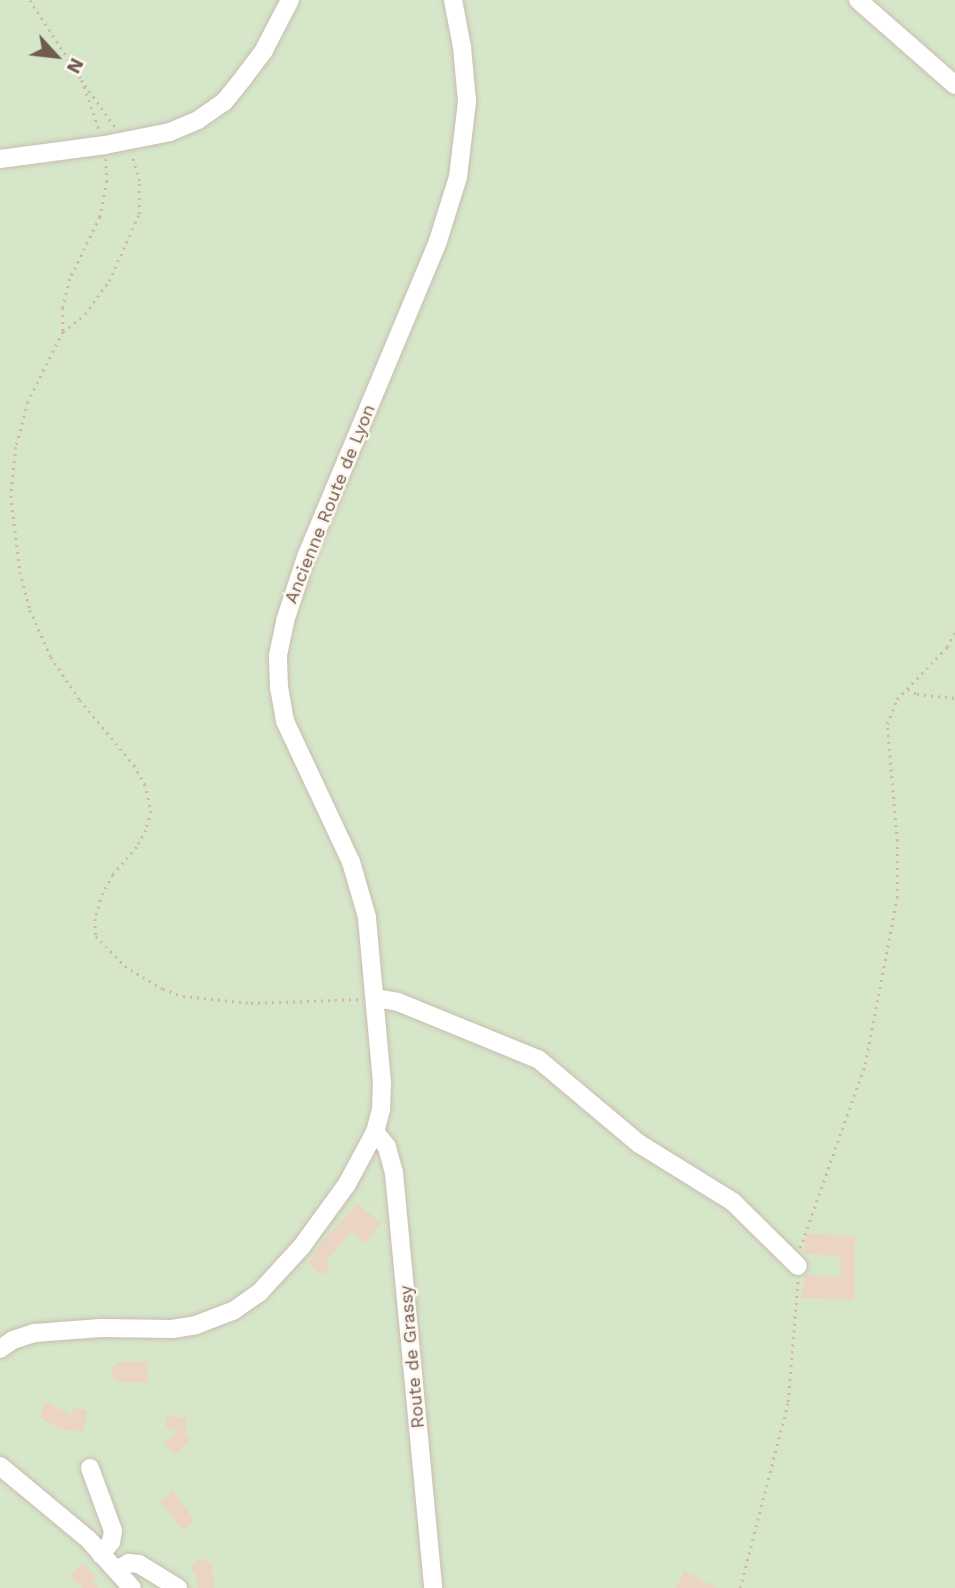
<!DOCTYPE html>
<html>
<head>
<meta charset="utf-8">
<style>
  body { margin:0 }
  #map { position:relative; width:955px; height:1588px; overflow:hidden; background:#faf3e9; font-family:"Work Sans",sans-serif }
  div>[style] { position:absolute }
  .green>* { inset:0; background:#d5e6c9; transform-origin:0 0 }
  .building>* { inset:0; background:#ecd4c4; transform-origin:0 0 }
  .path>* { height:2.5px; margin-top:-1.25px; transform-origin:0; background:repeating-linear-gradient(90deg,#d1b7a7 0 2px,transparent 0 7px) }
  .roads { filter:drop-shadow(0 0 2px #cbbbb0) drop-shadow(0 0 2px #cbbbb0) }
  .minor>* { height:18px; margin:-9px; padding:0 9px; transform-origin:9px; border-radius:9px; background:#fff }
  span { translate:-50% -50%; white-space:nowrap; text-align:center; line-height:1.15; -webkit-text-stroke:5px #fdf7ef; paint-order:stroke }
  .street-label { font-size:18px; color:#715b50 }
  .north { position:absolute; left:21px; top:21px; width:70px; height:70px; -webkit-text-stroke:5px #fdf7ef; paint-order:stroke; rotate:117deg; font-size:19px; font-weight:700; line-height:28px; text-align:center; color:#715b50 }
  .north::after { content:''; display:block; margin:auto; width:24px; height:32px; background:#715b50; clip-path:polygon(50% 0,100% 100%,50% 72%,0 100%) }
</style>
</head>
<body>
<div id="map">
  <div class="green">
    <i style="left:0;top:0;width:955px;height:1588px"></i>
  </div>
  <div class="building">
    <i style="clip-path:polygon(357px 1203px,381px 1223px,365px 1243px,351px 1231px,326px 1262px,330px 1266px,322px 1275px,308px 1263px,316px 1254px,314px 1252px)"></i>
    <i style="clip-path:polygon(805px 1234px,855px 1236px,854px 1300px,801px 1298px,805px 1275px,840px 1277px,841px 1256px,804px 1254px)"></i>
    <i style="clip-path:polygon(117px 1362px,147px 1362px,148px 1382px,117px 1383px,117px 1379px,112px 1379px,112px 1366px,117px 1366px)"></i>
    <i style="clip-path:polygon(46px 1402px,72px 1415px,73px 1408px,87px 1410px,84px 1432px,61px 1429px,39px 1417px)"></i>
    <i style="clip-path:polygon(167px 1416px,187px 1418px,185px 1435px,189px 1436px,188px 1443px,175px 1454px,164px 1442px,179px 1430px,165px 1428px)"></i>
    <i style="left:173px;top:1491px;width:37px;height:16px;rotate:54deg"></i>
    <i style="clip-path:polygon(198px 1560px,206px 1560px,212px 1565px,214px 1588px,197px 1588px,196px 1573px,191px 1568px)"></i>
    <i style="clip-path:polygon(83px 1563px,97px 1577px,92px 1581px,98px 1588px,82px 1588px,70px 1575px)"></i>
    <i style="clip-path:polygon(684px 1571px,717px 1588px,676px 1588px)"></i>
  </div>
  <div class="path">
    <i style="left:30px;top:0;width:95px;rotate:57deg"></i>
    <i style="left:82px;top:80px;width:52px;rotate:70.9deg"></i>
    <i style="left:85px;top:85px;width:53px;rotate:54.2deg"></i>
    <i style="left:106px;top:159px;width:22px;rotate:87deg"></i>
    <i style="left:107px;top:181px;width:37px;rotate:101deg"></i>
    <i style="left:100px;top:217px;width:69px;rotate:115.8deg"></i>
    <i style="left:70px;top:279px;width:30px;rotate:104deg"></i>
    <i style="left:63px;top:308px;width:24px;rotate:90deg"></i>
    <i style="left:63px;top:332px;width:78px;rotate:116.6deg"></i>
    <i style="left:28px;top:402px;width:47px;rotate:104.9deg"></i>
    <i style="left:16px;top:447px;width:49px;rotate:95.8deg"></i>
    <i style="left:11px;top:496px;width:77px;rotate:83.2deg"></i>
    <i style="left:20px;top:572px;width:39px;rotate:75deg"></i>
    <i style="left:30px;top:610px;width:51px;rotate:65.9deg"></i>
    <i style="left:51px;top:657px;width:52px;rotate:56deg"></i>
    <i style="left:80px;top:700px;width:85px;rotate:50.3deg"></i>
    <i style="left:134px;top:765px;width:22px;rotate:60deg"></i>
    <i style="left:145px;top:784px;width:28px;rotate:77deg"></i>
    <i style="left:151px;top:811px;width:20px;rotate:105deg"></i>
    <i style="left:146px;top:830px;width:19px;rotate:118deg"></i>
    <i style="left:137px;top:847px;width:37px;rotate:131deg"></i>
    <i style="left:113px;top:875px;width:21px;rotate:119deg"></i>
    <i style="left:103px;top:893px;width:27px;rotate:107deg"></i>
    <i style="left:95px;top:919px;width:17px;rotate:87deg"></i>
    <i style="left:96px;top:936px;width:42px;rotate:46deg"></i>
    <i style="left:125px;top:966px;width:44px;rotate:31.2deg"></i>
    <i style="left:163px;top:989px;width:21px;rotate:19deg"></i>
    <i style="left:183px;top:996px;width:68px;rotate:5.9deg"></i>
    <i style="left:251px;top:1003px;width:108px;rotate:-2.1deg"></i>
    <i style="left:63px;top:332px;width:28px;rotate:-39deg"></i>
    <i style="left:85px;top:314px;width:41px;rotate:-54deg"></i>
    <i style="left:109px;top:281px;width:73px;rotate:-65.9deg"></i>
    <i style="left:139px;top:214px;width:33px;rotate:-90deg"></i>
    <i style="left:139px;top:181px;width:28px;rotate:-105deg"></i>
    <i style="left:908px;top:689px;width:10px;rotate:29deg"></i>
    <i style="left:917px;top:694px;width:38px;rotate:6deg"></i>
    <i style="left:800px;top:1248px;width:195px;rotate:-70.5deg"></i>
    <i style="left:865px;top:1064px;width:169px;rotate:-79.1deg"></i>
    <i style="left:897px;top:898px;width:57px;rotate:-90deg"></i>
    <i style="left:897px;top:841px;width:117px;rotate:-94.9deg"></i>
    <i style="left:887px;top:724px;width:27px;rotate:-68deg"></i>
    <i style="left:897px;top:699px;width:72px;rotate:-46.1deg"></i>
    <i style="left:947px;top:647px;width:17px;rotate:-62deg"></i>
    <i style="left:740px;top:1588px;width:192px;rotate:-75.5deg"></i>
    <i style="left:788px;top:1402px;width:123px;rotate:-85.4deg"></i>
  </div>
  <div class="roads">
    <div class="minor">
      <i style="left:858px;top:0;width:129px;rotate:41.2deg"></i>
      <i style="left:0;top:159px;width:106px;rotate:-7.6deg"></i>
      <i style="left:105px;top:145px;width:66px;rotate:-11.3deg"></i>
      <i style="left:170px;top:132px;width:30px;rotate:-23deg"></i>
      <i style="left:198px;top:120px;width:32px;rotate:-35deg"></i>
      <i style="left:224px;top:102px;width:32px;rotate:-51deg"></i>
      <i style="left:244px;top:77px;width:34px;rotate:-53deg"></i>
      <i style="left:264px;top:50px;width:56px;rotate:-62.5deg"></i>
      <i style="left:376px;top:998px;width:22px;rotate:10deg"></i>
      <i style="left:398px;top:1002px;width:151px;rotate:22.2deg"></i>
      <i style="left:538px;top:1059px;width:131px;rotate:40deg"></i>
      <i style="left:638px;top:1143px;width:112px;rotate:31.8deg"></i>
      <i style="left:733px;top:1202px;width:91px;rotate:44.6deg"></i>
      <i style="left:375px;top:1132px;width:19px;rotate:51deg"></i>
      <i style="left:387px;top:1147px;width:27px;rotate:75deg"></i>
      <i style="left:394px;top:1173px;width:417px;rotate:84.6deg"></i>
      <i style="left:0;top:1349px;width:16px;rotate:-35deg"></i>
      <i style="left:13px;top:1340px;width:23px;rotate:-18deg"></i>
      <i style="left:35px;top:1333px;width:66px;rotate:-4.3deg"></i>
      <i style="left:101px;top:1328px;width:71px;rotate:0.8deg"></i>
      <i style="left:172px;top:1329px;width:24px;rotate:-9deg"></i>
      <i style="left:196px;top:1325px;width:40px;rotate:-21deg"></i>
      <i style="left:233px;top:1311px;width:32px;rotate:-35deg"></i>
      <i style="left:259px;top:1293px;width:64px;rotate:-47.5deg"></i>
      <i style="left:302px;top:1246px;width:77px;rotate:-54deg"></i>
      <i style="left:347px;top:1184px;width:59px;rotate:-61.7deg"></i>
      <i style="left:375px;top:1132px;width:23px;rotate:-75deg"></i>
      <i style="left:381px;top:1110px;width:27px;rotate:-88deg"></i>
      <i style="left:382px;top:1083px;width:167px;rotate:-95.2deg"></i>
      <i style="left:367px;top:917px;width:57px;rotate:-106.2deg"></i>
      <i style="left:351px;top:862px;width:156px;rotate:-115.1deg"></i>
      <i style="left:285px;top:721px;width:35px;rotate:-100deg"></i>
      <i style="left:279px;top:687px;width:32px;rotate:-92deg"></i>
      <i style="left:278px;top:655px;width:35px;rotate:-78deg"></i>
      <i style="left:285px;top:621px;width:67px;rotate:-71.8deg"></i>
      <i style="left:306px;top:557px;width:342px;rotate:-67.3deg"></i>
      <i style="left:438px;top:241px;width:67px;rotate:-72.6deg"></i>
      <i style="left:458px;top:177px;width:77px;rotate:-83.2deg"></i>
      <i style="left:467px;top:101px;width:54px;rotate:-95.3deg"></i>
      <i style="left:462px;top:47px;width:48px;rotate:-100.8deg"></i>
      <i style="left:0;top:1466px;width:116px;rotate:39.7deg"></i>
      <i style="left:89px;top:1540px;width:64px;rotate:48.1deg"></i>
      <i style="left:90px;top:1468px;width:67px;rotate:69.9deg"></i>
      <i style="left:113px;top:1531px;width:11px;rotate:100deg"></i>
      <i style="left:111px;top:1542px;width:16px;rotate:130deg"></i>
      <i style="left:116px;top:1570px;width:15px;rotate:-28deg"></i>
      <i style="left:129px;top:1563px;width:10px;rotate:6deg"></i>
      <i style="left:139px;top:1564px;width:46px;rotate:31.6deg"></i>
    </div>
  </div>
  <div class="street-label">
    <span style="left:330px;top:504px;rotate:-68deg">Ancienne Route de Lyon</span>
    <span style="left:412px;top:1357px;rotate:-95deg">Route de Grassy</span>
  </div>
  <div class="north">N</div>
</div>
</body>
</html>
